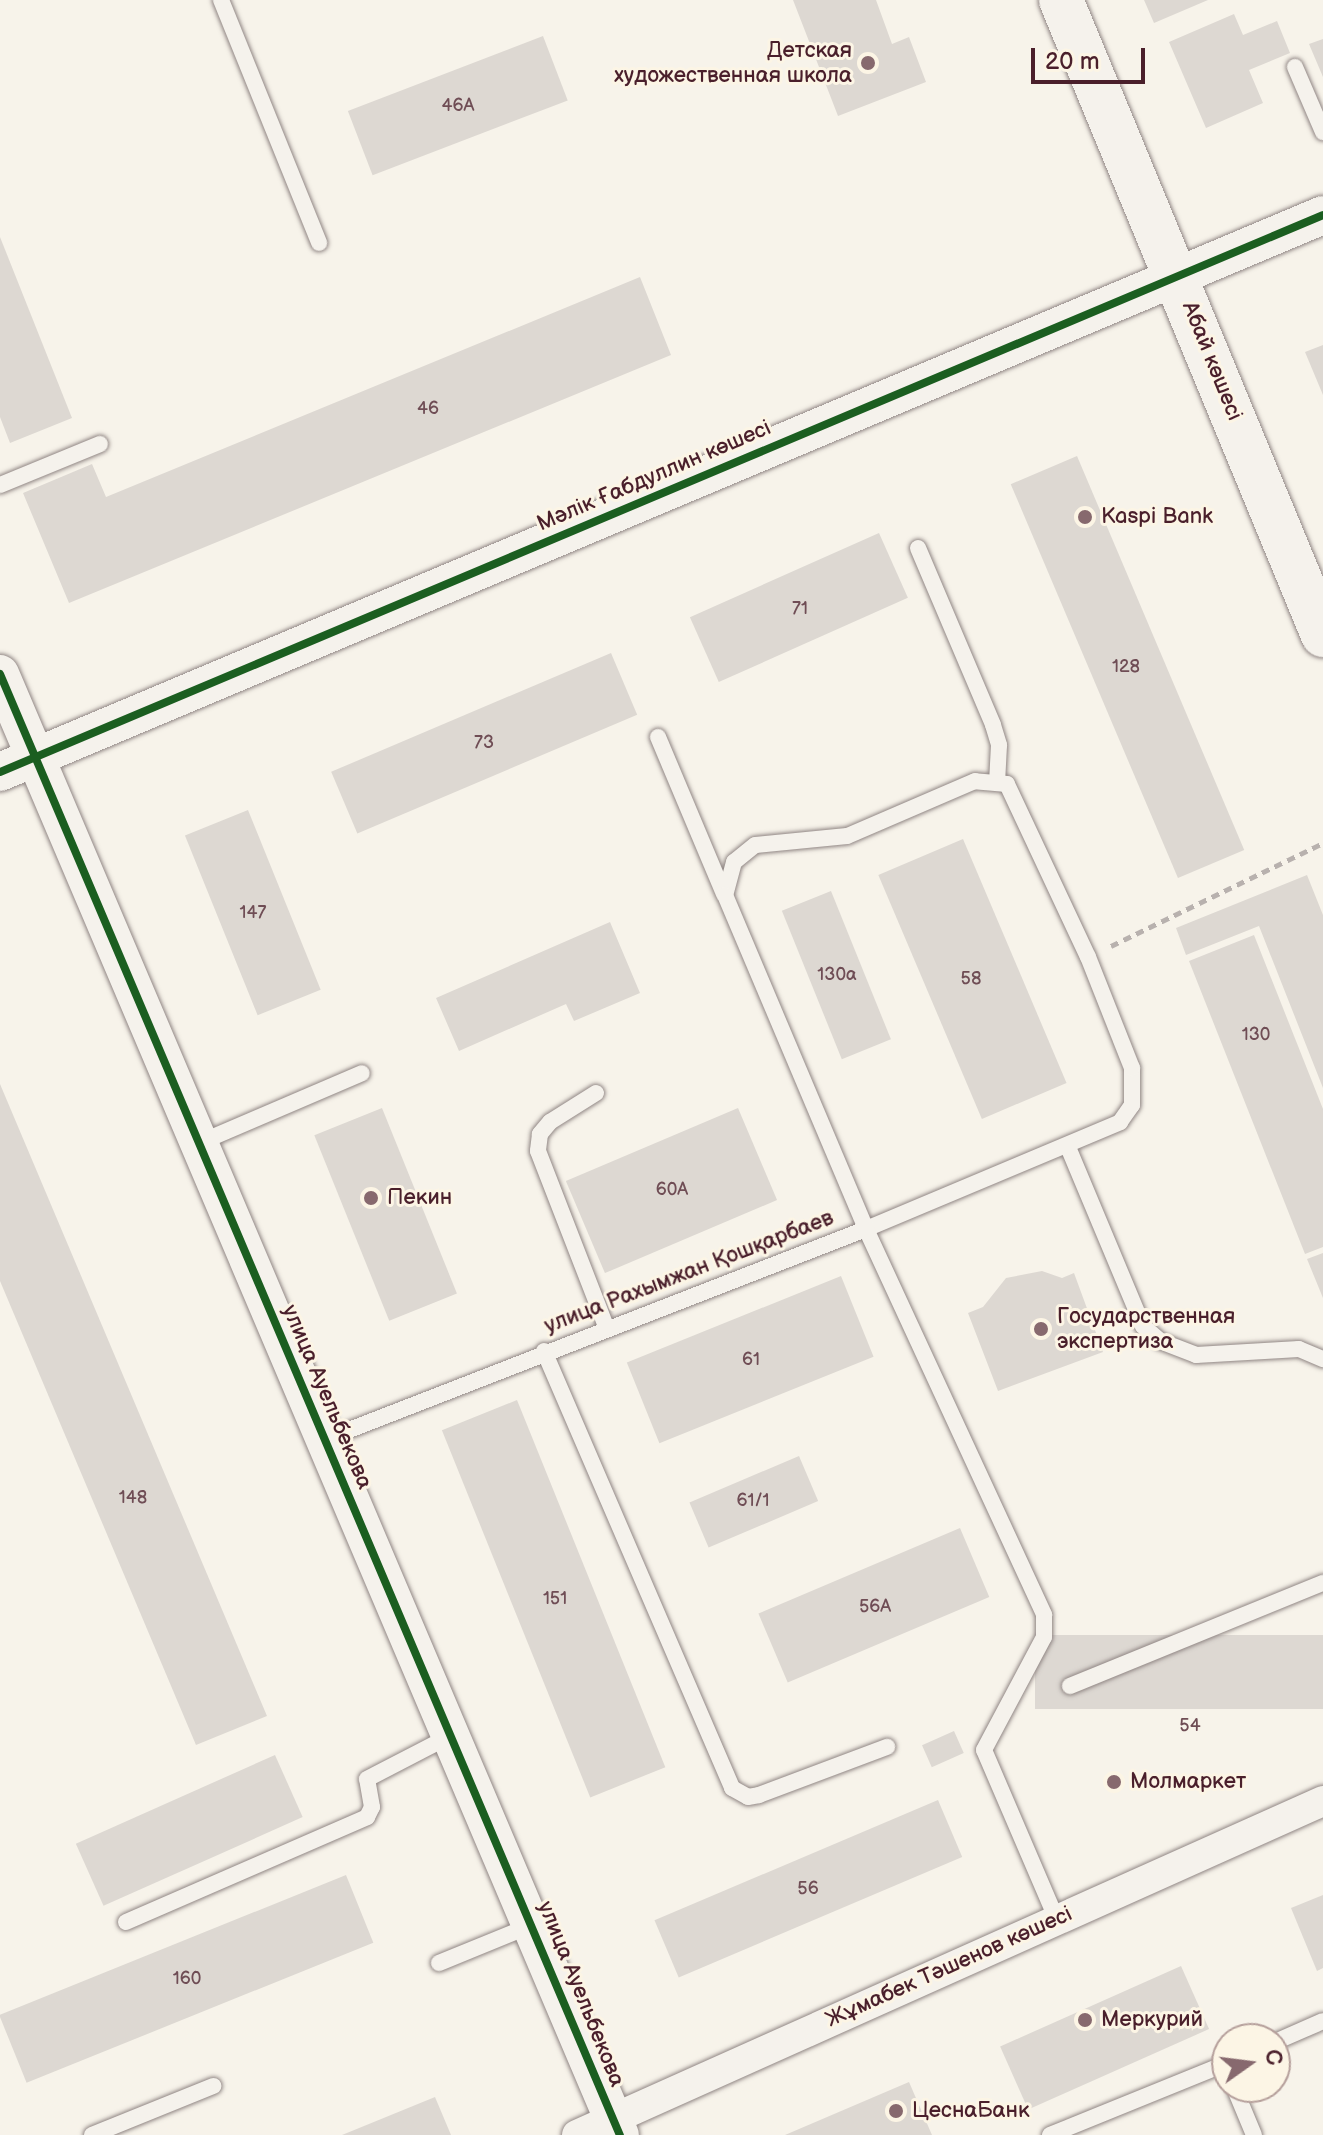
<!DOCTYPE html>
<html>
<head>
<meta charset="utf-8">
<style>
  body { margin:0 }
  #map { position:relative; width:1323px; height:2135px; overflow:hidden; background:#f7f3ea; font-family:"Balsamiq Sans",sans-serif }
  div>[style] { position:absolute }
  .building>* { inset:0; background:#ddd8d2; transform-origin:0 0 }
  .path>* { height:5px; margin-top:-2.5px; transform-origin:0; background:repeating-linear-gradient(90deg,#b8b1ae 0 8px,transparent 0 14px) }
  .roads { filter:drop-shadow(0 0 2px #908684) drop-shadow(0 0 2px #908684) }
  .service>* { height:16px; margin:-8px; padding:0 8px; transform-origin:8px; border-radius:8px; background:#f5f2ec }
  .minor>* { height:30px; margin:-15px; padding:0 15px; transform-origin:15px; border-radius:15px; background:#f5f2ec }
  .tertiary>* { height:38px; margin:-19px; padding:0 19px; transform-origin:19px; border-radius:19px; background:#f5f2ec }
  .secondary>* { height:44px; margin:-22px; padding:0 22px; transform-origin:22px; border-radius:22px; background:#f5f2ec }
  .cycleway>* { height:8px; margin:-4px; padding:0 4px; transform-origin:4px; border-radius:4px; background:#1b5e20 }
  .dots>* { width:22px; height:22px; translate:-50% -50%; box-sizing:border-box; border:4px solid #fcf5e5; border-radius:50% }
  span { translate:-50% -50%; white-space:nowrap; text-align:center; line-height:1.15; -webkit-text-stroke:6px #fcf5e5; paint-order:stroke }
  .number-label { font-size:18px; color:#6f4d55 }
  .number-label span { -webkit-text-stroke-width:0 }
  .poi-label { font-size:22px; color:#4a1f2b }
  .right { translate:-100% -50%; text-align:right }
  .left { translate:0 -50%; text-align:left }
  .street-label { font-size:22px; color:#4a1f2b }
  .north { position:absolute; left:1211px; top:2023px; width:80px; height:80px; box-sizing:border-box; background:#fcf5e5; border:2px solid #b59f9b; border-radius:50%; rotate:76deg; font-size:22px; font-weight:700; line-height:32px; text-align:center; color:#4a1f2b }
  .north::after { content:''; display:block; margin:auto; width:28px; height:36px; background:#87696e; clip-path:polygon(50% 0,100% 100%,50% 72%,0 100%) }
  .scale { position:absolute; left:1031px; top:48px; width:114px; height:36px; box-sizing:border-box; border:4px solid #4a1f2b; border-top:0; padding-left:10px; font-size:24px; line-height:28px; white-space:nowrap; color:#4a1f2b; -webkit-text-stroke:6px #fcf5e5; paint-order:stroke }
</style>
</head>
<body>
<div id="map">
  <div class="building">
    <i style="clip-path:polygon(793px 0,876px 0,892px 44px,909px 37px,926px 82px,838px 116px)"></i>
    <i style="clip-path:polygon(1144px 0,1208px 0,1154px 23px)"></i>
    <i style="clip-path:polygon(1234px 14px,1243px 35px,1277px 21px,1290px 53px,1249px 70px,1263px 103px,1206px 128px,1169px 42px)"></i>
    <i style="left:543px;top:36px;width:69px;height:209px;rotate:69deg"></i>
    <i style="clip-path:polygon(1323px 39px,1323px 77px,1309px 44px)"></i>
    <i style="clip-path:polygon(0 237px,72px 418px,10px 443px,0 417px)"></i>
    <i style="clip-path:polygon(640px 277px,671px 355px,69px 603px,23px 493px,92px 464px,106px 497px)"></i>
    <i style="clip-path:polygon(1323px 345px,1323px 395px,1305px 352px)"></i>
    <i style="left:1077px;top:456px;width:428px;height:72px;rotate:67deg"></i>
    <i style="left:879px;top:533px;width:71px;height:207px;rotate:66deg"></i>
    <i style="left:611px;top:653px;width:67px;height:304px;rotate:67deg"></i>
    <i style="left:248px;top:810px;width:194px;height:68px;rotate:68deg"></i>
    <i style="left:963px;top:839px;width:265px;height:92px;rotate:67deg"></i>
    <i style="clip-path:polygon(1307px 875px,1323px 915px,1323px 1088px,1259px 926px,1186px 955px,1176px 928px)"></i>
    <i style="left:831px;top:891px;width:160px;height:53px;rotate:68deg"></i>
    <i style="clip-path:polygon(610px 922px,640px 993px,574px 1021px,566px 1004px,459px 1051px,436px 998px)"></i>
    <i style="clip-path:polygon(1254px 935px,1323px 1109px,1323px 1247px,1305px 1254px,1189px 961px)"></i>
    <i style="clip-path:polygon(0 1084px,267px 1716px,196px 1745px,0 1281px)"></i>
    <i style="left:382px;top:1108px;width:200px;height:73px;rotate:68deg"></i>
    <i style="left:738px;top:1108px;width:100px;height:187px;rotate:67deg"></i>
    <i style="clip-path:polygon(1323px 1253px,1323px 1298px,1307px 1259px)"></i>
    <i style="clip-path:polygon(1042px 1271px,1062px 1278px,1074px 1273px,1103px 1352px,998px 1391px,968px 1313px,983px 1307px,1006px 1278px)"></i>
    <i style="left:841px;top:1276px;width:87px;height:231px;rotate:68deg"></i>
    <i style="left:517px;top:1400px;width:396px;height:81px;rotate:68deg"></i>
    <i style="left:799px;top:1456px;width:49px;height:119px;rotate:67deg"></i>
    <i style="left:960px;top:1528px;width:75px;height:219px;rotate:67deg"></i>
    <i style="left:1323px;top:1635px;width:74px;height:288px;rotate:90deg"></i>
    <i style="left:954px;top:1731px;width:24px;height:35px;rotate:66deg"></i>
    <i style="left:275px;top:1755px;width:68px;height:218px;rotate:66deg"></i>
    <i style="left:938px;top:1800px;width:62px;height:308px;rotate:67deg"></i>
    <i style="left:346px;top:1875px;width:73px;height:374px;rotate:68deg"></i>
    <i style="clip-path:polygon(1323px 1895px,1323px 1968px,1317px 1971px,1291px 1908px)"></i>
    <i style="left:1181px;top:1966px;width:69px;height:198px;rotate:66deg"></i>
    <i style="clip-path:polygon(909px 2082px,932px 2135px,785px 2135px)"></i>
    <i style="clip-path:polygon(435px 2097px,451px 2135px,342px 2135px)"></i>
  </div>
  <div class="path">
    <i style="left:1111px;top:946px;width:236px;rotate:-25.9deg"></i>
  </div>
  <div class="roads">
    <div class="service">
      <i style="left:221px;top:0;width:262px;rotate:68deg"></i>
      <i style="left:1295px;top:67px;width:71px;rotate:66.7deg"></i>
      <i style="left:0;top:485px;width:108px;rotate:-22.3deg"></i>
      <i style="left:918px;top:548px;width:192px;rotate:67deg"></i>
      <i style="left:993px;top:725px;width:21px;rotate:73deg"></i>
      <i style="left:999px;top:745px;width:34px;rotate:93deg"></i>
      <i style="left:658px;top:737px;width:170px;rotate:67.2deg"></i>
      <i style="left:596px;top:1093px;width:54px;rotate:147.8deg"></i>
      <i style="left:550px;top:1122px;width:16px;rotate:130deg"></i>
      <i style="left:540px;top:1134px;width:17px;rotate:97deg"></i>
      <i style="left:538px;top:1151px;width:188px;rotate:68.8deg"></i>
      <i style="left:199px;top:1143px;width:177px;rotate:-23.2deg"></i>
      <i style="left:1068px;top:1147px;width:194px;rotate:67.3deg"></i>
      <i style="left:1143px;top:1326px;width:23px;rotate:41deg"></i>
      <i style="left:1160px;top:1341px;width:39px;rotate:21deg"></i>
      <i style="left:1196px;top:1355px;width:103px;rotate:-3.3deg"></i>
      <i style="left:1299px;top:1349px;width:26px;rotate:23deg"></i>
      <i style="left:544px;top:1351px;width:476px;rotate:66.7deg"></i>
      <i style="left:732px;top:1788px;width:18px;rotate:29deg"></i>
      <i style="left:748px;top:1797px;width:11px;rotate:-10deg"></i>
      <i style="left:759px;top:1795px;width:137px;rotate:-20.6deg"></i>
      <i style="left:326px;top:1439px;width:579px;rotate:-21.25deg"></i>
      <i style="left:866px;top:1229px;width:276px;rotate:-22.8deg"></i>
      <i style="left:1120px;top:1122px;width:21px;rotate:-55deg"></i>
      <i style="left:1132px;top:1105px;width:37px;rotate:-90deg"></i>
      <i style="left:1132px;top:1068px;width:119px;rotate:-111.6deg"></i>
      <i style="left:1088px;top:957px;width:191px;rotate:-115.1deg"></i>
      <i style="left:1007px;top:784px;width:32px;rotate:-175deg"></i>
      <i style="left:975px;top:781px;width:139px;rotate:156.7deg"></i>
      <i style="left:847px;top:836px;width:92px;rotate:174.4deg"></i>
      <i style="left:755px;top:845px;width:27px;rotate:141deg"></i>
      <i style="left:734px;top:862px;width:34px;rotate:105deg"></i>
      <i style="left:725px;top:895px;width:363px;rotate:67.1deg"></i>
      <i style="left:866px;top:1229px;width:425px;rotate:65.2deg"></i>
      <i style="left:1044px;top:1615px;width:22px;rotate:90deg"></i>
      <i style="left:1044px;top:1637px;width:128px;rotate:118deg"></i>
      <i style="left:984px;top:1750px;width:183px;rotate:66.8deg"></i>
      <i style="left:1070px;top:1686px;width:273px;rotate:-22.2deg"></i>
      <i style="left:126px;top:1922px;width:263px;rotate:-23.5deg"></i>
      <i style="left:367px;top:1817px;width:11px;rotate:-63deg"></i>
      <i style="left:372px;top:1807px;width:28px;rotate:-100deg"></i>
      <i style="left:367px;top:1779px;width:93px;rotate:-27.4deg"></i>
      <i style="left:439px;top:1963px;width:100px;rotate:-22.2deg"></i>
      <i style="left:1275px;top:2042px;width:52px;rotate:-23.6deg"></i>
      <i style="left:1234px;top:2087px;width:52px;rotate:67.4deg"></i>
      <i style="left:92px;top:2135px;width:131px;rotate:-22deg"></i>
      <i style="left:1050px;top:2135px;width:189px;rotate:-22.1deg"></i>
    </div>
    <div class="minor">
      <i style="left:577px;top:2135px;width:817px;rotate:-24.12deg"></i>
    </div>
    <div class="tertiary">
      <i style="left:0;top:674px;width:1587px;rotate:67.01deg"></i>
      <i style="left:0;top:772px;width:1435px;rotate:-22.83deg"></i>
    </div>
    <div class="secondary">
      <i style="left:1061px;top:0;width:687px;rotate:67.58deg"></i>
    </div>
  </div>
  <div class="cycleway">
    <i style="left:0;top:674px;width:1587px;rotate:67.01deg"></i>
    <i style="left:0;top:772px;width:1435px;rotate:-22.83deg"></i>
  </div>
  <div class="dots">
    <i style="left:868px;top:63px;background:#87696e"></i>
    <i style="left:1085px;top:517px;background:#87696e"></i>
    <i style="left:371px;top:1198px;background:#87696e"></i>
    <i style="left:1041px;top:1329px;background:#87696e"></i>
    <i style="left:1114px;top:1782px;background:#87696e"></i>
    <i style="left:1085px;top:2020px;background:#87696e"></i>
    <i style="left:896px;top:2111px;background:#87696e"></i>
  </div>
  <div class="number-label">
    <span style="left:458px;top:106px">46А</span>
    <span style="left:428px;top:409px">46</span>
    <span style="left:800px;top:609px">71</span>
    <span style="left:1126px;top:667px">128</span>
    <span style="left:484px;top:743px">73</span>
    <span style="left:253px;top:913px">147</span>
    <span style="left:837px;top:975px">130а</span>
    <span style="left:971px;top:979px">58</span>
    <span style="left:1256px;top:1035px">130</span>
    <span style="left:672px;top:1190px">60А</span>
    <span style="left:751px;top:1360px">61</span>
    <span style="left:133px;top:1498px">148</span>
    <span style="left:753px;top:1501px">61/1</span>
    <span style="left:555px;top:1599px">151</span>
    <span style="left:875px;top:1607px">56А</span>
    <span style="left:1190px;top:1726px">54</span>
    <span style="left:808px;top:1889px">56</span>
    <span style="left:187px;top:1979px">160</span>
  </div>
  <div class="poi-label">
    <span class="right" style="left:852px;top:63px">Детская<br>художественная школа</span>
    <span class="left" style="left:1101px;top:517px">Kaspi Bank</span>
    <span class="left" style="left:387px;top:1198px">Пекин</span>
    <span class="left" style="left:1057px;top:1329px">Государственная<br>экспертиза</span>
    <span class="left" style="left:1130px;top:1782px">Молмаркет</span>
    <span class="left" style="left:1101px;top:2020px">Меркурий</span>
    <span class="left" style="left:912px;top:2111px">ЦеснаБанк</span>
  </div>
  <div class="street-label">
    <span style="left:1212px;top:361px;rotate:68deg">Абай көшесі</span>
    <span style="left:654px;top:476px;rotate:-23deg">Мәлік Ғабдуллин көшесі</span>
    <span style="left:689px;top:1272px;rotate:-21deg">улица Рахымжан Қошқарбаев</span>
    <span style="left:327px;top:1397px;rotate:67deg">улица Ауельбекова</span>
    <span style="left:949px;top:1967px;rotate:-24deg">Жұмабек Тәшенов көшесі</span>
    <span style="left:581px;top:1994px;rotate:68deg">улица Ауельбекова</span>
  </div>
  <div class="north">С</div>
  <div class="scale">20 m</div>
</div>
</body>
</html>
